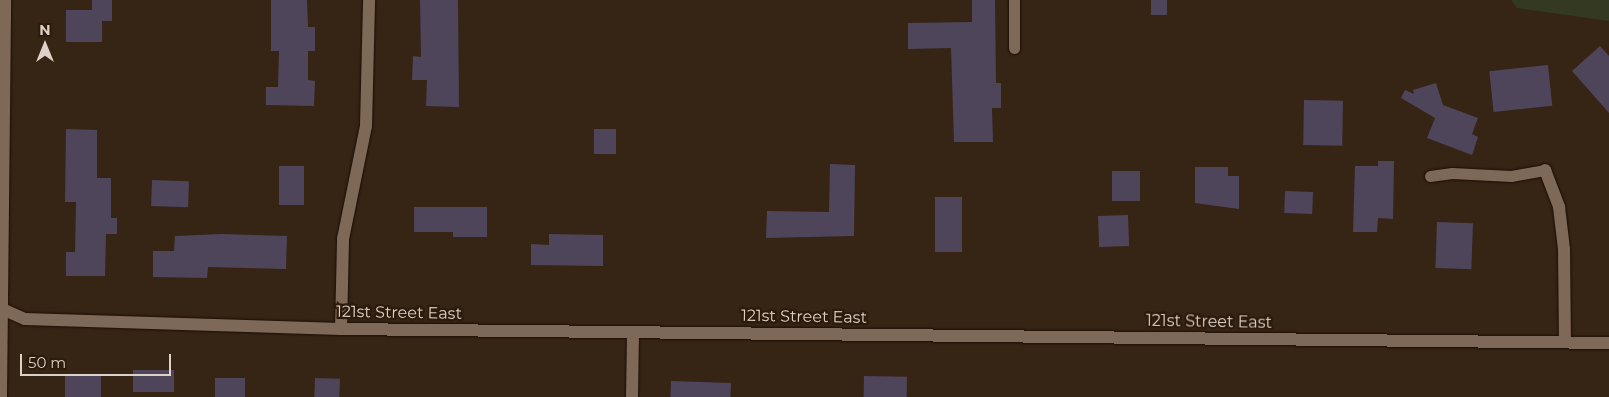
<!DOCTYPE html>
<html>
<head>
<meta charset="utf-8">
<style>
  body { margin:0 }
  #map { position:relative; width:1609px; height:397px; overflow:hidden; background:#362415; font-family:Montserrat,sans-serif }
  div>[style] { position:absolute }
  .green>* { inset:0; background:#333a21 }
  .building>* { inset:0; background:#4e455b; transform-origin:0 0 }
  .roads { filter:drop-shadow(0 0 1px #1d0d01) drop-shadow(0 0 1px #1d0d01) }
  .service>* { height:11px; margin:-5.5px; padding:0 5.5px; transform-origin:5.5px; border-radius:5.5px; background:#7e6857 }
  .minor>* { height:12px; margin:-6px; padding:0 6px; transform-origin:6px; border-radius:6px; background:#7e6857 }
  .tertiary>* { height:12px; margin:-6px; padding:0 6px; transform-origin:6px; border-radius:6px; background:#7e6857 }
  span { translate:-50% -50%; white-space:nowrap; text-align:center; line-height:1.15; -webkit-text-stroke:4.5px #2c1a0b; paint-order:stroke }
  .street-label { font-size:16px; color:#ddd0c7 }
  .north { position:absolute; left:20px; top:20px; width:50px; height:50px; -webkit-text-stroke:4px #2c1a0b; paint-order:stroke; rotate:0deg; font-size:14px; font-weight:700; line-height:20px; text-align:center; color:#ddd0c7 }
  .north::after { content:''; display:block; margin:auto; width:18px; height:22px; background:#ddd0c7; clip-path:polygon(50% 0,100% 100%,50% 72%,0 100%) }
  .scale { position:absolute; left:20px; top:354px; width:151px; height:22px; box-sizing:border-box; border:2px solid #ddd0c7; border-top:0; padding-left:6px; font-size:15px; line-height:18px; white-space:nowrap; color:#ddd0c7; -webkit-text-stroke:4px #2c1a0b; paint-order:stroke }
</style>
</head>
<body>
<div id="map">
  <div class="green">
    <i style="clip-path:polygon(1511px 0,1609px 0,1609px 21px,1517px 8px)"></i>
  </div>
  <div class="building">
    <i style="clip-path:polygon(92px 0,112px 0,112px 21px,102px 21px,102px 42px,66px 42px,66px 10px,92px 10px)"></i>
    <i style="clip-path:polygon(271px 0,307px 0,308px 27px,315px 27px,315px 51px,308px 51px,308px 80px,315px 81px,314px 106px,266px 105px,266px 87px,278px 87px,279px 51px,271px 51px)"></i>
    <i style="clip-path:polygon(420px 0,458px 0,459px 107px,426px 106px,427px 80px,412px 80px,413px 56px,421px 57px)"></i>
    <i style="clip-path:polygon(972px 0,995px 0,996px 83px,1001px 83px,1001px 108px,992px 108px,993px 142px,954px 142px,951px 48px,908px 49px,908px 23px,972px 22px)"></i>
    <i style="left:1151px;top:0;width:16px;height:15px"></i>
    <i style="clip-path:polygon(1600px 46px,1609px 56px,1609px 113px,1572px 71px)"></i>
    <i style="left:1548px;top:65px;width:41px;height:59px;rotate:84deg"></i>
    <i style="clip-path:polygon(1436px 83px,1443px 105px,1478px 118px,1472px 134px,1478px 137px,1472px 155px,1427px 138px,1435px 118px,1401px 98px,1405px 90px,1414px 94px,1413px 90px)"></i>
    <i style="left:1304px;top:100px;width:39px;height:45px;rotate:1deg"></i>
    <i style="clip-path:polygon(66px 129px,97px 130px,97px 178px,111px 178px,111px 218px,117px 218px,117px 234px,106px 234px,105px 276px,66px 276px,66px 252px,75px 252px,76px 202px,65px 202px)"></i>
    <i style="left:594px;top:129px;width:22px;height:25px"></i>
    <i style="clip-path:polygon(1378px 161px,1394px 161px,1393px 219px,1378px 218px,1377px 232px,1353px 232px,1355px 166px,1378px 166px)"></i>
    <i style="clip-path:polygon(830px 164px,855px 165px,854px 236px,766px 238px,767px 211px,829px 212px)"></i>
    <i style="left:279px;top:166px;width:25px;height:39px"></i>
    <i style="clip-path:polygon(1195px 167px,1228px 167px,1228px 176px,1239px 176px,1239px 209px,1195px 203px)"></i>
    <i style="left:1112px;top:171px;width:28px;height:30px"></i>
    <i style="left:152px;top:180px;width:37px;height:26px;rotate:2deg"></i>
    <i style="left:1285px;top:191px;width:28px;height:22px;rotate:2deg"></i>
    <i style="left:935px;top:197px;width:27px;height:55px"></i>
    <i style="clip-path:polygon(414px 207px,487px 207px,487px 237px,453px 237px,453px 232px,414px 232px)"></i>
    <i style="left:1128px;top:215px;width:31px;height:30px;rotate:88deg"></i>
    <i style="left:1437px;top:222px;width:36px;height:46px;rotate:2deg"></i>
    <i style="clip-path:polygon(221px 234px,287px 236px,286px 269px,208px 267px,207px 278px,153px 277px,153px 251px,174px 251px,175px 236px)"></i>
    <i style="clip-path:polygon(549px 234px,603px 235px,603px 266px,531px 265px,531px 244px,549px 245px)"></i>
    <i style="left:133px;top:370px;width:41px;height:22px"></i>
    <i style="left:101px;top:374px;width:23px;height:36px;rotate:90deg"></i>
    <i style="left:864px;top:376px;width:43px;height:21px;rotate:1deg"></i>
    <i style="left:215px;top:378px;width:30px;height:19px"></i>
    <i style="left:315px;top:378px;width:25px;height:19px;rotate:2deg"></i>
    <i style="left:671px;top:381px;width:60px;height:16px;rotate:2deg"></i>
  </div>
  <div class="roads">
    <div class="service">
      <i style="left:1014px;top:48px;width:48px;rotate:-90deg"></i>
      <i style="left:1430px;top:176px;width:22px;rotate:-8deg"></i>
      <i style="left:1452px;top:173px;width:59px;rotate:2.9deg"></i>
      <i style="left:1511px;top:176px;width:35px;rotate:-10deg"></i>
    </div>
    <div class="minor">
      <i style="left:1545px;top:170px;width:40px;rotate:69deg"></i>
      <i style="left:1559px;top:207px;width:42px;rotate:83.2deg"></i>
      <i style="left:1564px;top:249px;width:93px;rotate:89.4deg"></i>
      <i style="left:341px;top:329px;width:90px;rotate:-88.7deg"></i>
      <i style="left:343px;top:239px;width:115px;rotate:-78.5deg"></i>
      <i style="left:366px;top:126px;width:126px;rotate:-88.6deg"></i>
      <i style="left:632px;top:397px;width:65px;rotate:-89.1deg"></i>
    </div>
    <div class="tertiary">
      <i style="left:0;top:308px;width:27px;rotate:24deg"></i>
      <i style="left:25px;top:319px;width:316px;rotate:1.8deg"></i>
      <i style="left:341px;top:329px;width:1268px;rotate:0.63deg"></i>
      <i style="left:1px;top:397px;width:397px;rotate:-89.4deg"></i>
    </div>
  </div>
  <div class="street-label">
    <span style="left:399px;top:313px;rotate:1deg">121st Street East</span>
    <span style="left:804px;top:317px;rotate:1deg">121st Street East</span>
    <span style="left:1209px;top:322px;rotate:1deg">121st Street East</span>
  </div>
  <div class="north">N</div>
  <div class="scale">50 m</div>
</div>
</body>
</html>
